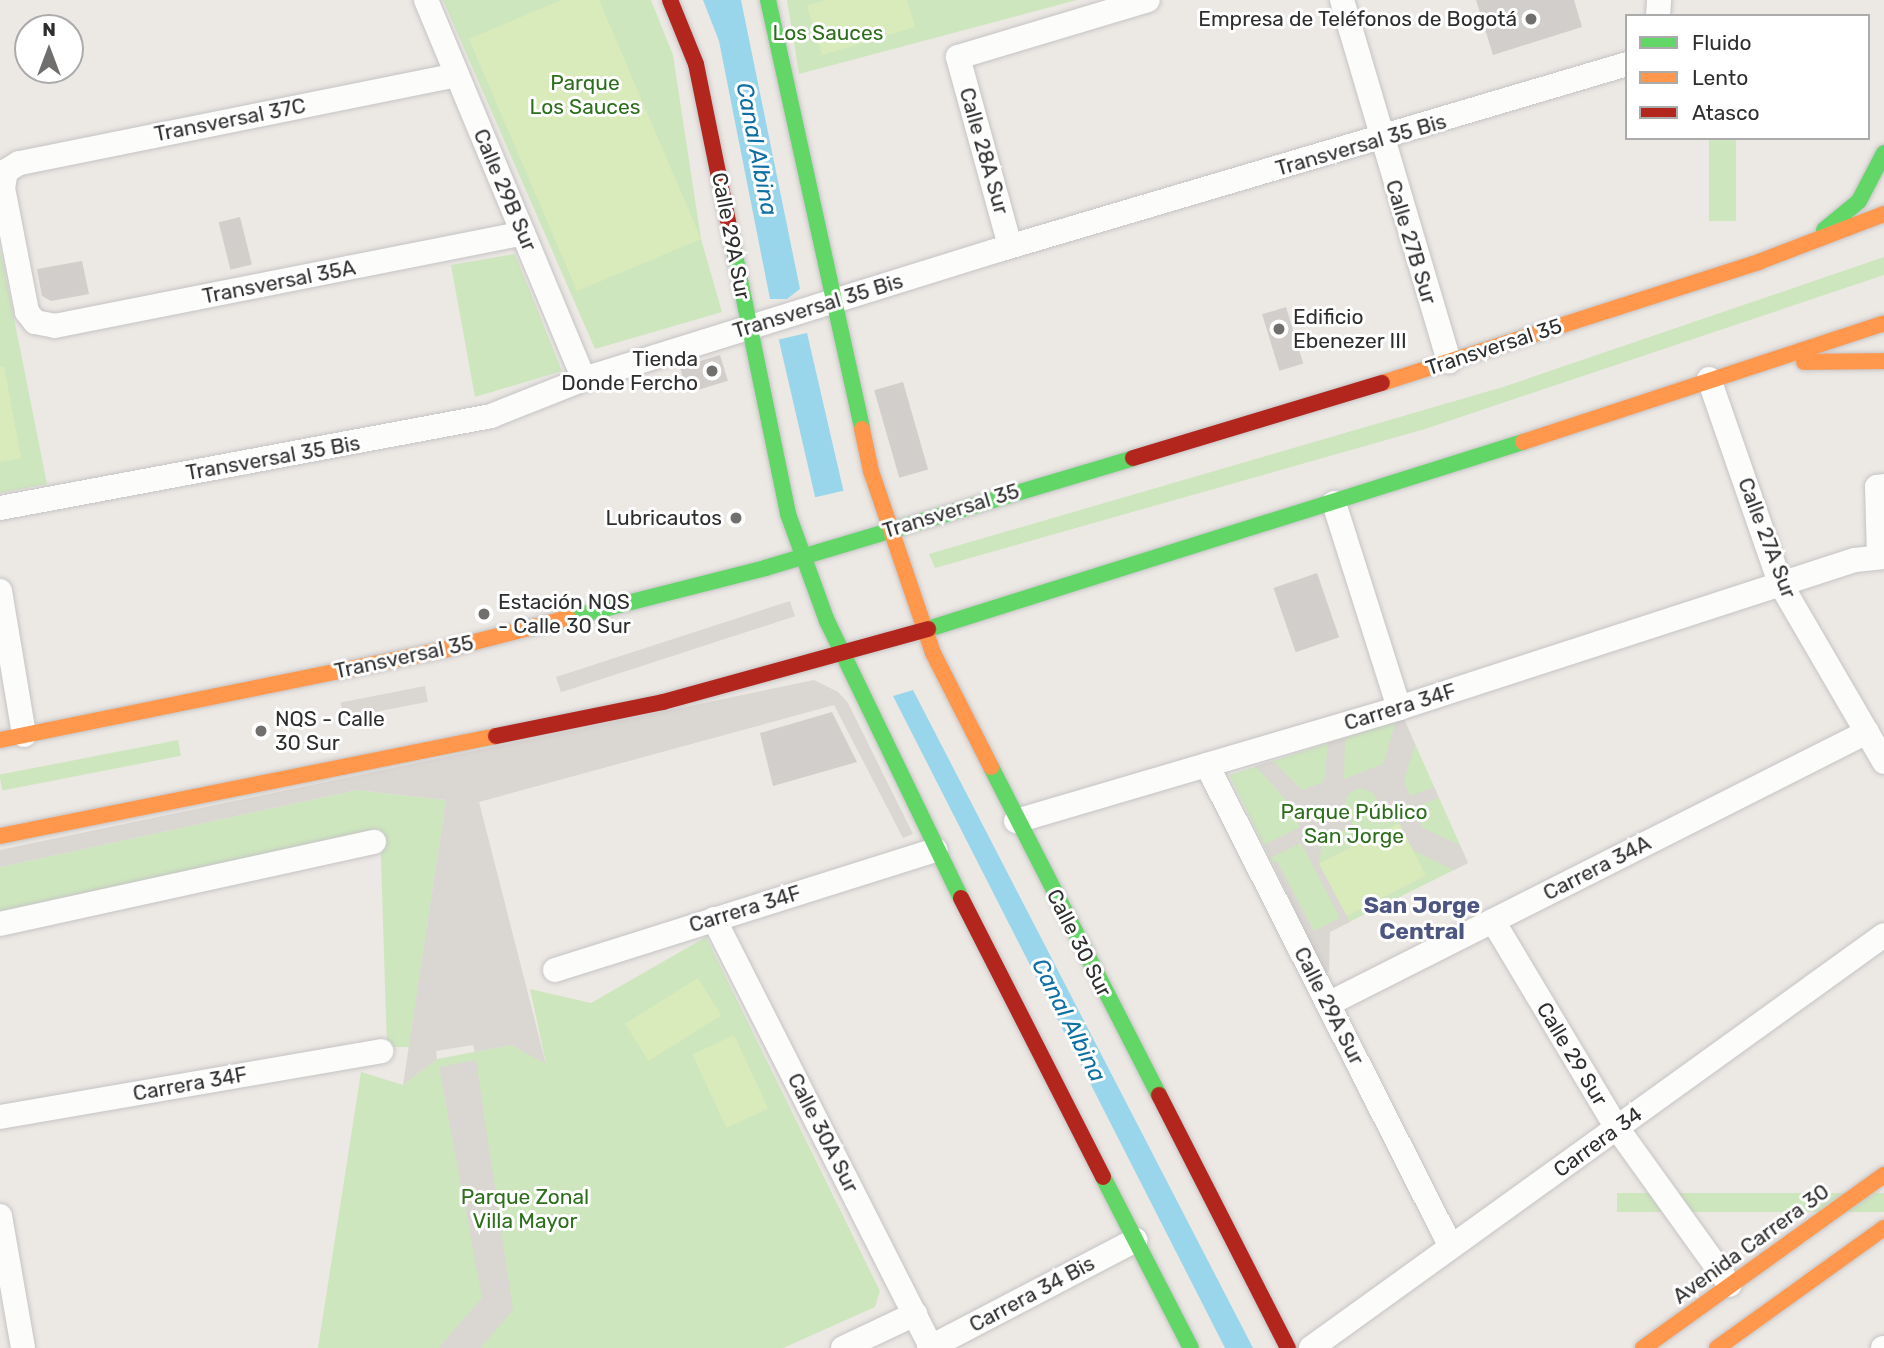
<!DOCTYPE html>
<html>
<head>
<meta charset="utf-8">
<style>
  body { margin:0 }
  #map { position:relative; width:1884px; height:1348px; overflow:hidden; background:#ece8e4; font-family:Rubik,sans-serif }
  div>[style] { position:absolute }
  .green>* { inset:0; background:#cee6be; transform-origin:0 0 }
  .pitch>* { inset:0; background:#d9eabb; transform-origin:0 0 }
  .plaza>* { inset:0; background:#dad6d2; transform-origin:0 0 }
  .water>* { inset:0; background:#99d6ec; transform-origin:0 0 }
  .building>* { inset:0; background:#d1cecb; transform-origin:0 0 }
  .roads { filter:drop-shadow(0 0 2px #c5c4c5) drop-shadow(0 0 2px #c5c4c5) }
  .street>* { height:24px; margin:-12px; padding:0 12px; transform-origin:12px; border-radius:12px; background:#fcfcfb }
  .fast>* { height:16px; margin:-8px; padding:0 8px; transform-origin:8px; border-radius:8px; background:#63d668 }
  .slow>* { height:16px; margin:-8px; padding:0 8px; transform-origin:8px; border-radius:8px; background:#ff974d }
  .jam>* { height:16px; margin:-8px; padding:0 8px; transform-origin:8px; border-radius:8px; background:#b3261e }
  .dots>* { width:19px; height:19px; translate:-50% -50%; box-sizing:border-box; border:4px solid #fff; border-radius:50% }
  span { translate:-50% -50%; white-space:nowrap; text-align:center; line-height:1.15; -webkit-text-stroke:6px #fff; paint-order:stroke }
  .poi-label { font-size:21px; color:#2e2e2e }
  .right { translate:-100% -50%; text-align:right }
  .left { translate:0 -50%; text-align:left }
  .park-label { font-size:21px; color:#2c6e1b }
  .street-label { font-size:21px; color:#2e2e2e }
  .water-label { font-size:23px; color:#0d6fa3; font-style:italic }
  .neighbourhood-label { font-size:23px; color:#4d5680; font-weight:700 }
  .legend { position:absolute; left:1625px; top:14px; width:245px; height:126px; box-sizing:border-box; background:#fff; border:2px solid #ababab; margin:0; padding:9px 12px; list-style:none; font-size:21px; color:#2e2e2e }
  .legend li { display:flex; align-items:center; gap:14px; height:35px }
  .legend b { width:35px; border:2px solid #ababab }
  .north { position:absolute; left:14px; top:14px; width:70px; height:70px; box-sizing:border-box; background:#fff; border:2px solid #ababab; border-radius:50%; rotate:0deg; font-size:19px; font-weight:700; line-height:28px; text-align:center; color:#2e2e2e }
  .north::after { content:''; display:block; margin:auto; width:24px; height:32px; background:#706f6e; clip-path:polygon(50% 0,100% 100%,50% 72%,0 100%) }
</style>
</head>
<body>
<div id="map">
  <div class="green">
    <i style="clip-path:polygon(443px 0,651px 0,673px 55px,701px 239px,722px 312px,595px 349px)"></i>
    <i style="clip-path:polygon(787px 0,1077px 0,799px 74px)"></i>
    <i style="left:1709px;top:138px;width:27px;height:83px"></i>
    <i style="clip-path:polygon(0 248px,47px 484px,0 493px)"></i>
    <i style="clip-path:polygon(515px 254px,562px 371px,475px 397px,451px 265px)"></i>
    <i style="clip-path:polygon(1884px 257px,1884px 275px,1425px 429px,935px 568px,929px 554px,1503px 387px)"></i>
    <i style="clip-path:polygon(1404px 719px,1468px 863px,1311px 941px,1229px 775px)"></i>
    <i style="left:178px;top:740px;width:16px;height:182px;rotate:79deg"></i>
    <i style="clip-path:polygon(357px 790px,446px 800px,409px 1047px,387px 1047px,380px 829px,0 911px,0 867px)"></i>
    <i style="clip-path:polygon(706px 937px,880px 1291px,875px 1307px,783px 1348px,318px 1348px,361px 1072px,403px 1085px,437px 1059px,511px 1045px,546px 1063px,530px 989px,591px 1003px)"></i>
    <i style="left:1884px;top:1193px;width:19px;height:267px;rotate:90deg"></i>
  </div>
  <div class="pitch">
    <i style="clip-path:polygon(561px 0,599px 0,701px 239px,577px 291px,469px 39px)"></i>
    <i style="clip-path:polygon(825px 0,907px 0,915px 27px,822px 55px,807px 6px)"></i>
    <i style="clip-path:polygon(4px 366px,21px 458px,0 462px,0 367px)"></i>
    <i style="left:1399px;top:823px;width:59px;height:90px;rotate:63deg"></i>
    <i style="left:698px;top:978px;width:44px;height:86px;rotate:58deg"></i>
    <i style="left:734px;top:1035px;width:81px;height:46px;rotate:65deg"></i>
  </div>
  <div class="plaza">
    <i style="left:790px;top:601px;width:16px;height:246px;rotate:72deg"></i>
    <i style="clip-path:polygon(814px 680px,838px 692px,848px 703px,913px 834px,903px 838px,834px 705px,479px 802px,546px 1064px,511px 1045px,475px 1052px,473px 1045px,436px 1051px,437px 1059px,403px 1085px,446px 800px,357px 790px,0 867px,0 850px)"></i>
    <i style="left:425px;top:686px;width:16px;height:86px;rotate:79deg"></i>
    <i style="clip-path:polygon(1404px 719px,1415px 744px,1404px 781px,1410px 796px,1434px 787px,1439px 798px,1415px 807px,1423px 828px,1460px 845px,1468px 863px,1454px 870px,1413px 850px,1399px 823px,1379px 813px,1379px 802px,1372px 792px,1360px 788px,1349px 793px,1342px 810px,1353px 825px,1322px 843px,1319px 864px,1350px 922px,1330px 932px,1329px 971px,1324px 974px,1273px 863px,1277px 861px,1314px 931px,1340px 918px,1301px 843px,1270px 858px,1264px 845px,1300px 827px,1288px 802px,1255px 766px,1273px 761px,1302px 790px,1324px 782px,1328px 743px,1345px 738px,1344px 779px,1383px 764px,1396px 721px)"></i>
    <i style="clip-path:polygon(476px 1060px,513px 1310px,480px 1348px,438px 1348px,482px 1298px,439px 1067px)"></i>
  </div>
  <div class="water">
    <i style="clip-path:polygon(703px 0,741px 0,800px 289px,787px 299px,770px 299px,719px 41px)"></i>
    <i style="left:807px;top:333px;width:162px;height:29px;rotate:77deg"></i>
    <i style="clip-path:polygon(913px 690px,1253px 1348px,1225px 1348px,893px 696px)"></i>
  </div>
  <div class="building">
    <i style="clip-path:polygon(1476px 0,1574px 0,1582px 27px,1493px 55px)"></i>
    <i style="left:240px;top:217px;width:49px;height:22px;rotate:76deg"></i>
    <i style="clip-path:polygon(82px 261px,89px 294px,51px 301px,42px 296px,37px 269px)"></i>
    <i style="left:1286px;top:307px;width:59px;height:25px;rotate:73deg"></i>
    <i style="left:720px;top:355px;width:27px;height:42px;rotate:73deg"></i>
    <i style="left:903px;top:382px;width:91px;height:30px;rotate:74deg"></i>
    <i style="left:1317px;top:573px;width:68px;height:46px;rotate:71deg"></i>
    <i style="clip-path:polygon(832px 712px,857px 762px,773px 786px,760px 733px)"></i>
  </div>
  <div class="roads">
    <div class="street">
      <i style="left:426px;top:0;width:411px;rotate:67.4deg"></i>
      <i style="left:1342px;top:0;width:377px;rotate:73.5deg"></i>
      <i style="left:1658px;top:16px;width:16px;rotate:-86deg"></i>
      <i style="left:457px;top:75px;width:447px;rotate:168.6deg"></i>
      <i style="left:19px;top:163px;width:15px;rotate:148deg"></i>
      <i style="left:6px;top:171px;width:17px;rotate:100deg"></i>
      <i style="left:3px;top:188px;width:126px;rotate:79deg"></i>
      <i style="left:27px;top:312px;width:13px;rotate:51deg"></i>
      <i style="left:35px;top:322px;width:20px;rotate:11deg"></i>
      <i style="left:55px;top:326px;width:477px;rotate:-11.2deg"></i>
      <i style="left:1010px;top:246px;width:196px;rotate:-105.4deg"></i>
      <i style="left:958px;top:57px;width:198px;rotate:-16.7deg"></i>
      <i style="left:1709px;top:379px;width:216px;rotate:70.8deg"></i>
      <i style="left:1780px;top:583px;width:207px;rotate:59.8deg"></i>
      <i style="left:1334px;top:503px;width:215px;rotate:72.4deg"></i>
      <i style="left:0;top:508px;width:500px;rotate:-10.6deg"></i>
      <i style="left:491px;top:416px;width:100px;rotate:-21.7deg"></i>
      <i style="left:584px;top:379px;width:430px;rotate:-17.3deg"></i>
      <i style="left:995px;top:251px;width:659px;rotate:-16.48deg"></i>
      <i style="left:1879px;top:557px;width:70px;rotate:-91.6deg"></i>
      <i style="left:1877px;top:487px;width:7px;rotate:-8deg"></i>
      <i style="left:0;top:591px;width:146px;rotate:80.5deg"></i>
      <i style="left:1207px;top:765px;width:540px;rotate:63.15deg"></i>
      <i style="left:1016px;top:821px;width:399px;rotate:-16.4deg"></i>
      <i style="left:1399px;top:708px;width:479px;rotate:-18deg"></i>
      <i style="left:1855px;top:560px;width:29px;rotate:-6deg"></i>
      <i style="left:714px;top:919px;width:480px;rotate:63.1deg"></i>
      <i style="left:1493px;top:921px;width:241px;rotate:59.1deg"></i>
      <i style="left:1617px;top:1128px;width:193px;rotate:54.3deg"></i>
      <i style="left:0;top:924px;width:383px;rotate:-12.4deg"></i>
      <i style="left:555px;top:970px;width:399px;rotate:-17.5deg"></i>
      <i style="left:1328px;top:1004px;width:604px;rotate:-26.78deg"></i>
      <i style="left:0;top:1117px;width:387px;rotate:-9.8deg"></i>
      <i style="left:0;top:1216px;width:134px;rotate:80.1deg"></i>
      <i style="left:843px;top:1348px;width:80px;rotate:-25.3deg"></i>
      <i style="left:929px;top:1348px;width:233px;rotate:-27.6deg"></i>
      <i style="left:1311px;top:1348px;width:706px;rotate:-35.78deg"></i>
      <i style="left:1883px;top:1348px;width:1px"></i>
    </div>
    <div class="fast">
      <i style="left:768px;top:0;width:439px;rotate:77.6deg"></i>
      <i style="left:1824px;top:230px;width:45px;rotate:-39.6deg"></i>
      <i style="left:1859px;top:201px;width:54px;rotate:-62.5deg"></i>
      <i style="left:730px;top:231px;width:289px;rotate:78.4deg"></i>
      <i style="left:788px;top:514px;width:114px;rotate:70deg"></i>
      <i style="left:827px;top:621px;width:308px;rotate:64.2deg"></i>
      <i style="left:568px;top:618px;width:203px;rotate:-14.2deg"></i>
      <i style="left:765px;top:568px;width:384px;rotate:-16.6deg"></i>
      <i style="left:928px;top:629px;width:624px;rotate:-17.45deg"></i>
      <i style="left:991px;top:767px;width:369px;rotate:62.9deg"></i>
      <i style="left:1103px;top:1177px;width:192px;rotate:62.8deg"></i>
    </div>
    <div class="slow">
      <i style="left:1804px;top:362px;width:80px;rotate:-0.7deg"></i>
      <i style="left:1382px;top:383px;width:398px;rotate:-17.8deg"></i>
      <i style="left:1761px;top:261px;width:132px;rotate:-20.9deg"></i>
      <i style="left:862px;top:429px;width:43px;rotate:77.9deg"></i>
      <i style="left:871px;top:471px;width:192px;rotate:71.2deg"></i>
      <i style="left:933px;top:653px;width:128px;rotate:63deg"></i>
      <i style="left:1523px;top:442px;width:380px;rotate:-18.2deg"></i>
      <i style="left:0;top:740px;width:456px;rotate:-11.5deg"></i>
      <i style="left:447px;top:649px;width:125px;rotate:-14.4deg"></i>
      <i style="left:0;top:836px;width:506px;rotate:-11.4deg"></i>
      <i style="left:1643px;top:1348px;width:297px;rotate:-35.7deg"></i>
      <i style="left:1717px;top:1348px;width:206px;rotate:-35.7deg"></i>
    </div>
    <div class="jam">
      <i style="left:670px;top:0;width:69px;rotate:67.9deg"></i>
      <i style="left:696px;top:64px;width:170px;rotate:78.5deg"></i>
      <i style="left:1133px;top:458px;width:260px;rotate:-16.8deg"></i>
      <i style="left:496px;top:736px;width:170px;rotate:-11.5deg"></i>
      <i style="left:663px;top:702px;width:275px;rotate:-15.4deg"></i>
      <i style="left:961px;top:898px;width:313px;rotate:63deg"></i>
      <i style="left:1159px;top:1095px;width:284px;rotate:63deg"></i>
    </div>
  </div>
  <div class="dots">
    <i style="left:1531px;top:19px;background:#706f6e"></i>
    <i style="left:1279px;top:329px;background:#706f6e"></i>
    <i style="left:712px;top:371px;background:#706f6e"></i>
    <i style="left:736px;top:518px;background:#706f6e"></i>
    <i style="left:484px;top:614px;background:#706f6e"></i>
    <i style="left:261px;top:731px;background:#706f6e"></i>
  </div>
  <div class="poi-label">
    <span class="right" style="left:1517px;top:19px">Empresa de Teléfonos de Bogotá</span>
    <span class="left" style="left:1293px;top:329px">Edificio<br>Ebenezer III</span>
    <span class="right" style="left:698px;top:371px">Tienda<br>Donde Fercho</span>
    <span class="right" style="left:722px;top:518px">Lubricautos</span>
    <span class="left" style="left:498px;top:614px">Estación NQS<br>- Calle 30 Sur</span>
    <span class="left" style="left:275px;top:731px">NQS - Calle<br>30 Sur</span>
  </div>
  <div class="park-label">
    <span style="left:828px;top:33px">Los Sauces</span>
    <span style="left:585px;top:95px">Parque<br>Los Sauces</span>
    <span style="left:1354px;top:824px">Parque Público<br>San Jorge</span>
    <span style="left:525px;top:1209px">Parque Zonal<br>Villa Mayor</span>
  </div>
  <div class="street-label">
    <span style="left:230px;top:120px;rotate:-11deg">Transversal 37C</span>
    <span style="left:1361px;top:145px;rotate:-16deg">Transversal 35 Bis</span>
    <span style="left:984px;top:151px;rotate:74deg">Calle 28A Sur</span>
    <span style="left:505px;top:190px;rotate:67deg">Calle 29B Sur</span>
    <span style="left:731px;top:236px;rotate:79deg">Calle 29A Sur</span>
    <span style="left:1411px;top:242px;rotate:73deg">Calle 27B Sur</span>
    <span style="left:279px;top:282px;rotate:-11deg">Transversal 35A</span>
    <span style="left:818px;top:306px;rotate:-17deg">Transversal 35 Bis</span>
    <span style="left:1494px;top:347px;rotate:-18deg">Transversal 35</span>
    <span style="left:273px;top:458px;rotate:-10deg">Transversal 35 Bis</span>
    <span style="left:951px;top:511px;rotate:-17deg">Transversal 35</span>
    <span style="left:1767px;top:538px;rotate:69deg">Calle 27A Sur</span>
    <span style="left:404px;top:657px;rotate:-12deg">Transversal 35</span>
    <span style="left:1400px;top:707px;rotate:-17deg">Carrera 34F</span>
    <span style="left:1597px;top:868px;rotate:-27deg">Carrera 34A</span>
    <span style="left:745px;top:909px;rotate:-17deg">Carrera 34F</span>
    <span style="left:1079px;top:943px;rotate:63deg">Calle 30 Sur</span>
    <span style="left:1329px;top:1006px;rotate:63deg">Calle 29A Sur</span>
    <span style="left:1572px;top:1054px;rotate:59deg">Calle 29 Sur</span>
    <span style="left:190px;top:1084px;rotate:-10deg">Carrera 34F</span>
    <span style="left:823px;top:1133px;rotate:63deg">Calle 30A Sur</span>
    <span style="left:1598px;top:1142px;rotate:-36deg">Carrera 34</span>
    <span style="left:1751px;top:1244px;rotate:-36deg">Avenida Carrera 30</span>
    <span style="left:1032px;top:1294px;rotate:-28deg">Carrera 34 Bis</span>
  </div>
  <div class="water-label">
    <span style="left:757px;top:149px;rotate:79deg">Canal Albina</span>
    <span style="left:1069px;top:1020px;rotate:63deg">Canal Albina</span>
  </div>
  <div class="neighbourhood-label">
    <span style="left:1422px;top:918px">San Jorge<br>Central</span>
  </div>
  <ul class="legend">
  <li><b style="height:9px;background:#63d668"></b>Fluido</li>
  <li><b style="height:9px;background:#ff974d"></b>Lento</li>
  <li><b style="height:9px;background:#b3261e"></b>Atasco</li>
  </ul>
  <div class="north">N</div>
</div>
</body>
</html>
